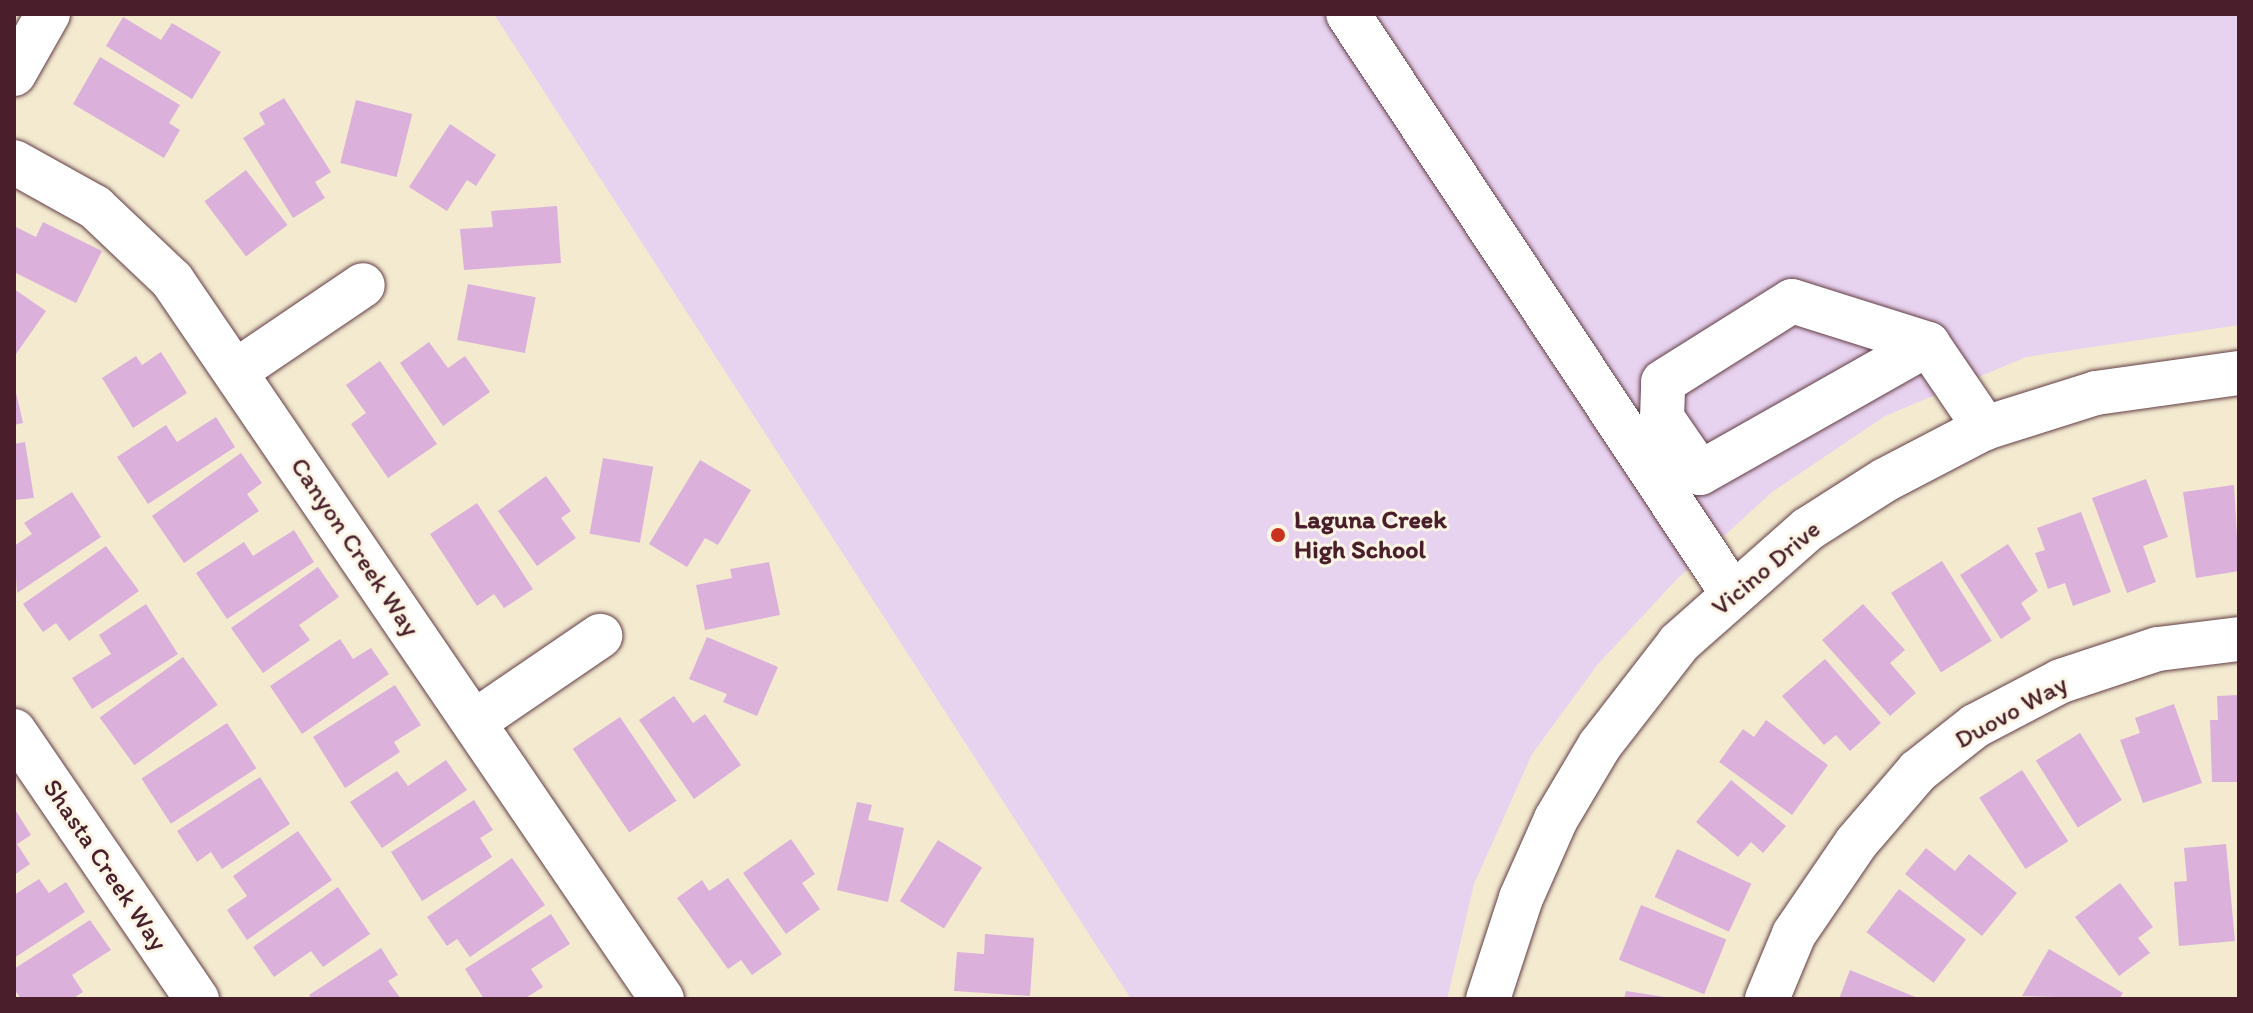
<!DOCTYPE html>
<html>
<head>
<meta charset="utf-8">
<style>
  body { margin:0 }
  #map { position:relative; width:2253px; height:1013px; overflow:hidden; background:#f3ead0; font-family:Itim,sans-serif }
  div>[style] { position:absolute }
  .built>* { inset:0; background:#e7d2ef }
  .building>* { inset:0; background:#dbb1db; transform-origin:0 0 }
  .roads { filter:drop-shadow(0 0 2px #633d44) drop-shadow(0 0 2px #633d44) }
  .minor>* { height:44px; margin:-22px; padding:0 22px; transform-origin:22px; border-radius:22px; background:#fff }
  .dots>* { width:22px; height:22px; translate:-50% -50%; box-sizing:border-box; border:4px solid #fcf5e5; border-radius:50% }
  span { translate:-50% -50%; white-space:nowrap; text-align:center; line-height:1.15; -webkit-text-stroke:6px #fcf5e5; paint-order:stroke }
  .poi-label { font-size:26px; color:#4a1f2b; font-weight:700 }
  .left { translate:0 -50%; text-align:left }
  .street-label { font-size:26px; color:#4a1f2b }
  .frame { position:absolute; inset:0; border:16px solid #4a1f2b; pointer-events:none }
</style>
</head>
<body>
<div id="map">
  <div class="built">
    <i style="clip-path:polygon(494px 14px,2239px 14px,2239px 325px,2026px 357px,1885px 416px,1772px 492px,1677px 579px,1598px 664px,1532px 754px,1474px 884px,1447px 999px,1131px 999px)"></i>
  </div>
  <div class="building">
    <i style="clip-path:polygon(123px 17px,161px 40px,172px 23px,221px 52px,192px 99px,106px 46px)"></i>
    <i style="clip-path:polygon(100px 57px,180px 105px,169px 123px,180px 130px,164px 158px,73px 104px)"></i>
    <i style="clip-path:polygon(284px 98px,331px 172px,315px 182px,325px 198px,293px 218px,243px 138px,265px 124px,259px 113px)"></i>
    <i style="left:356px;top:100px;width:58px;height:65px;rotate:14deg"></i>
    <i style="clip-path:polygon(450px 124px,496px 155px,476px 186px,467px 180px,447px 211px,409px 187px)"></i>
    <i style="left:246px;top:170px;width:69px;height:52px;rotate:53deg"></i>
    <i style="clip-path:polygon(557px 206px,561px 263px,464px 270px,460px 229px,493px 227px,491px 211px)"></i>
    <i style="clip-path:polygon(43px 222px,102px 251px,76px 303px,14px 272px,14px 226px,36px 237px)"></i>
    <i style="left:468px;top:284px;width:69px;height:57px;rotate:11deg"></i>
    <i style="clip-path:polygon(14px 289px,46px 311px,14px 357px)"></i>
    <i style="clip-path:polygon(429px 342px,448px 368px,465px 356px,490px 392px,443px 426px,400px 363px)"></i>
    <i style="clip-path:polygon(161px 352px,187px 393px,133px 428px,102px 378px,136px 356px,142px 365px)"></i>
    <i style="clip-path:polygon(380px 361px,437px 444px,388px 478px,351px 424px,366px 413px,346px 385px)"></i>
    <i style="clip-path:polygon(14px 384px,23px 423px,14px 425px)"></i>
    <i style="clip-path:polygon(216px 417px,235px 447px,148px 504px,117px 457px,166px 425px,177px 442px)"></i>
    <i style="clip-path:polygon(25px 442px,34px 498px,14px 500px,14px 444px)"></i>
    <i style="clip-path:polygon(241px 453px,262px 483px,247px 494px,259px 511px,184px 563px,152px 516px)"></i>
    <i style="left:603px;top:458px;width:51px;height:77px;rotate:10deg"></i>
    <i style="clip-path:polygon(700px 460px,751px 490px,718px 545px,705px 538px,687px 567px,649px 544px)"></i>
    <i style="clip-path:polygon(546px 476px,571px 511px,561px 518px,576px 538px,537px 566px,498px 511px)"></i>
    <i style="clip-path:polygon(2146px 479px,2168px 537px,2143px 546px,2156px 582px,2127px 593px,2092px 498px)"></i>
    <i style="clip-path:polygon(2234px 485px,2239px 571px,2196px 578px,2183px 492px)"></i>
    <i style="clip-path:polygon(72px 492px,101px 537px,17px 593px,14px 546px,32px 534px,24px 523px)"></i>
    <i style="clip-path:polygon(477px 503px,533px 589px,504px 608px,494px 594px,477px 606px,430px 534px)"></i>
    <i style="clip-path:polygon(2081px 512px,2111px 592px,2073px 606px,2065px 583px,2048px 589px,2035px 553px,2045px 550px,2037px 528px)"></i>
    <i style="clip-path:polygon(294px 530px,314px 562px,227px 619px,196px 573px,244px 542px,253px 556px)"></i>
    <i style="clip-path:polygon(2008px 544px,2038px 591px,2021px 603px,2031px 619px,2001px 639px,1960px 575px)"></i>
    <i style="clip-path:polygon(106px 546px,139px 591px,69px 641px,56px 623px,43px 632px,23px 604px)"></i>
    <i style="left:1942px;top:561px;width:94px;height:60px;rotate:58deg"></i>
    <i style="clip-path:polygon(769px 562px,780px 615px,705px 630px,696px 585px,732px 578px,730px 569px)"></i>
    <i style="clip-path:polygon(318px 567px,339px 597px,299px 625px,310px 640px,263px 673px,231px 628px)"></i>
    <i style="clip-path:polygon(146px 604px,178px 654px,92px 709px,72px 678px,111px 654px,99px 635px)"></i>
    <i style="clip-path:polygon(1863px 604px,1905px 650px,1890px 663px,1916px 693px,1890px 716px,1822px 640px)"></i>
    <i style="clip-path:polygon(707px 637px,778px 667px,757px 716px,723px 702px,727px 694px,689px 679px)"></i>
    <i style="clip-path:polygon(340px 639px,353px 659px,371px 648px,389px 674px,302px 734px,270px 686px)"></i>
    <i style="left:183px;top:657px;width:59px;height:103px;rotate:54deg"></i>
    <i style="clip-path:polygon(1825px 659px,1881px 723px,1850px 751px,1836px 735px,1824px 745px,1782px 696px)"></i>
    <i style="clip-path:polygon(395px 685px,421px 725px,394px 742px,400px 752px,345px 788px,313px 737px)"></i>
    <i style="clip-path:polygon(2239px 695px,2239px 782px,2212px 782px,2210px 720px,2218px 720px,2217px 696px)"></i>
    <i style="clip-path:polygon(674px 696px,693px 723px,705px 714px,741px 765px,694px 799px,639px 720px)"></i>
    <i style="clip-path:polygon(2174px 704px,2202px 783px,2143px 803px,2120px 740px,2140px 733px,2135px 718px)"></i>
    <i style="left:620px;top:717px;width:101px;height:57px;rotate:56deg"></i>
    <i style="clip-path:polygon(1766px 720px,1828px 765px,1792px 815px,1719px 762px,1743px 729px,1754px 737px)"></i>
    <i style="left:227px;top:723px;width:54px;height:102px;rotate:57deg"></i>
    <i style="left:2080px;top:733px;width:79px;height:52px;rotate:58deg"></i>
    <i style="clip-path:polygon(446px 760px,467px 790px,382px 848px,350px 802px,397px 771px,408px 786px)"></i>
    <i style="left:2022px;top:770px;width:85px;height:51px;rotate:57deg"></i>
    <i style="clip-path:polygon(260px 777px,290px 824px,222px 869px,211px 852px,197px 862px,177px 831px)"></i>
    <i style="clip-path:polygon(1731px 780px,1786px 826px,1763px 853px,1751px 842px,1738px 857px,1696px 822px)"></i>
    <i style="clip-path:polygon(474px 800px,493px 830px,480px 838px,492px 857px,422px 901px,391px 852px)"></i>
    <i style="clip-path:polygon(857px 802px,872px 805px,868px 820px,904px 828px,888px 902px,837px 890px)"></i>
    <i style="clip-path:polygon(14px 808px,31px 835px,17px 844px,30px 864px,14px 875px)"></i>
    <i style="clip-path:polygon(298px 831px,332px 880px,247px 940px,227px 910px,247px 896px,233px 876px)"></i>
    <i style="clip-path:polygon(791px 839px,815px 874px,802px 883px,820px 909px,786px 934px,743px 873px)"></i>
    <i style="left:938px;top:840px;width:52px;height:72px;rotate:32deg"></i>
    <i style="clip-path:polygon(2226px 844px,2235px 941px,2179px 946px,2174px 882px,2187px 881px,2184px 848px)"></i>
    <i style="clip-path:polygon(1926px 848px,1955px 871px,1969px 854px,2017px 893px,1982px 936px,1905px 874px)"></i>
    <i style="left:1677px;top:849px;width:82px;height:53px;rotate:25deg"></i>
    <i style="clip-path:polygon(512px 858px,545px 905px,470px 957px,457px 939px,447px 946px,427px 917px)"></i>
    <i style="clip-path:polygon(728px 878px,782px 954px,752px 975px,741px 960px,728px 969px,677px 898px,702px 880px,709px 891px)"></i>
    <i style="clip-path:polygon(39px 879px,49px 893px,66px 882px,85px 912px,14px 958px,14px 895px)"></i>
    <i style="clip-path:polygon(2120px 883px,2153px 927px,2138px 938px,2150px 953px,2119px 976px,2075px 917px)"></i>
    <i style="clip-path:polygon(338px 887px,370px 934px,323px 967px,311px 951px,274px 977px,253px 947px)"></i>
    <i style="left:1899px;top:889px;width:84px;height:54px;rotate:37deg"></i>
    <i style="left:1641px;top:905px;width:92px;height:59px;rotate:22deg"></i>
    <i style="clip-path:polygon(551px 914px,570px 944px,531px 969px,543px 987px,524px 999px,484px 999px,465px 969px)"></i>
    <i style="clip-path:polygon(90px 920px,111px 950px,72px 975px,83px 992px,72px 999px,21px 999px,14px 989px,14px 969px)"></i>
    <i style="clip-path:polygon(985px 934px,1034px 938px,1030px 996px,954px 991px,957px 952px,984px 954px)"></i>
    <i style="clip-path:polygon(381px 948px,398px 975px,388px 981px,401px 999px,312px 999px,309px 995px)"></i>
    <i style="clip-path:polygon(2049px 949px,2123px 993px,2119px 999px,2022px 996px)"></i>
    <i style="clip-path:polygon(1850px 970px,1920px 999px,1839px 999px)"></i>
    <i style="clip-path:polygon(1626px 991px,1665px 997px,1664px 999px,1624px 999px)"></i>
  </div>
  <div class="roads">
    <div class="minor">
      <i style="left:1348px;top:14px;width:695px;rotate:56.45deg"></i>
      <i style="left:14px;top:74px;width:69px;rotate:-60.5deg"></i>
      <i style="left:14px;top:162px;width:93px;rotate:29.1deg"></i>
      <i style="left:95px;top:207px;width:106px;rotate:43.5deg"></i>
      <i style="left:172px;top:280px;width:870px;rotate:55.73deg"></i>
      <i style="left:1928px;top:344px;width:262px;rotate:150.5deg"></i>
      <i style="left:1700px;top:473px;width:67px;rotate:-124.6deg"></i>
      <i style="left:1662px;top:418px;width:36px;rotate:-88deg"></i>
      <i style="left:1663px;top:382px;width:152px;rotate:-32.1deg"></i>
      <i style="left:1792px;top:301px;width:143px;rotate:17.5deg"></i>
      <i style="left:1928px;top:344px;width:102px;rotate:55.8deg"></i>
      <i style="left:236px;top:371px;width:153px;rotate:-34.1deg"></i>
      <i style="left:474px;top:722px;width:153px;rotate:-34.3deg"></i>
      <i style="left:14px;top:731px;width:325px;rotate:55.7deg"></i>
      <i style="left:1488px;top:999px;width:106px;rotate:-71.9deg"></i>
      <i style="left:1521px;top:898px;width:86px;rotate:-66.1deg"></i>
      <i style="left:1556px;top:819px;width:86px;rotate:-59.3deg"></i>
      <i style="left:1600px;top:745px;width:129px;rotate:-52.2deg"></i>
      <i style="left:1679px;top:643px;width:172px;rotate:-41.5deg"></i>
      <i style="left:1808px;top:529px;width:91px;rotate:-32.5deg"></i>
      <i style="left:1885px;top:480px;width:113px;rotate:-27.5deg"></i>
      <i style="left:1985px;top:428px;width:116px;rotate:-17.5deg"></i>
      <i style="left:2096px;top:393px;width:144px;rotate:-8deg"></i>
      <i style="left:1767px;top:999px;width:70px;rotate:-67.4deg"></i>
      <i style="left:1794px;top:934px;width:110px;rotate:-55.7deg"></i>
      <i style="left:1856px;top:843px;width:95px;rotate:-49.3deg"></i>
      <i style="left:1918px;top:771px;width:73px;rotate:-38.3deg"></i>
      <i style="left:1975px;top:726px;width:97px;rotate:-27.6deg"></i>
      <i style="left:2061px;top:681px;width:102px;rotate:-18.3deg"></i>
      <i style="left:2158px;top:649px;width:82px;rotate:-7deg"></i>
    </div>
  </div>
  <div class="dots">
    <i style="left:1278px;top:535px;background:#c8321e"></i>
  </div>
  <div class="poi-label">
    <span class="left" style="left:1294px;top:535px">Laguna Creek<br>High School</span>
  </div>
  <div class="street-label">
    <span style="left:355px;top:547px;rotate:56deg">Canyon Creek Way</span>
    <span style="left:1766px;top:568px;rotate:-40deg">Vicino Drive</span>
    <span style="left:2011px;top:712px;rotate:-29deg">Duovo Way</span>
    <span style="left:105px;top:865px;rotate:56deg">Shasta Creek Way</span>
  </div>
  <div class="frame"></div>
</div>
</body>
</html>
